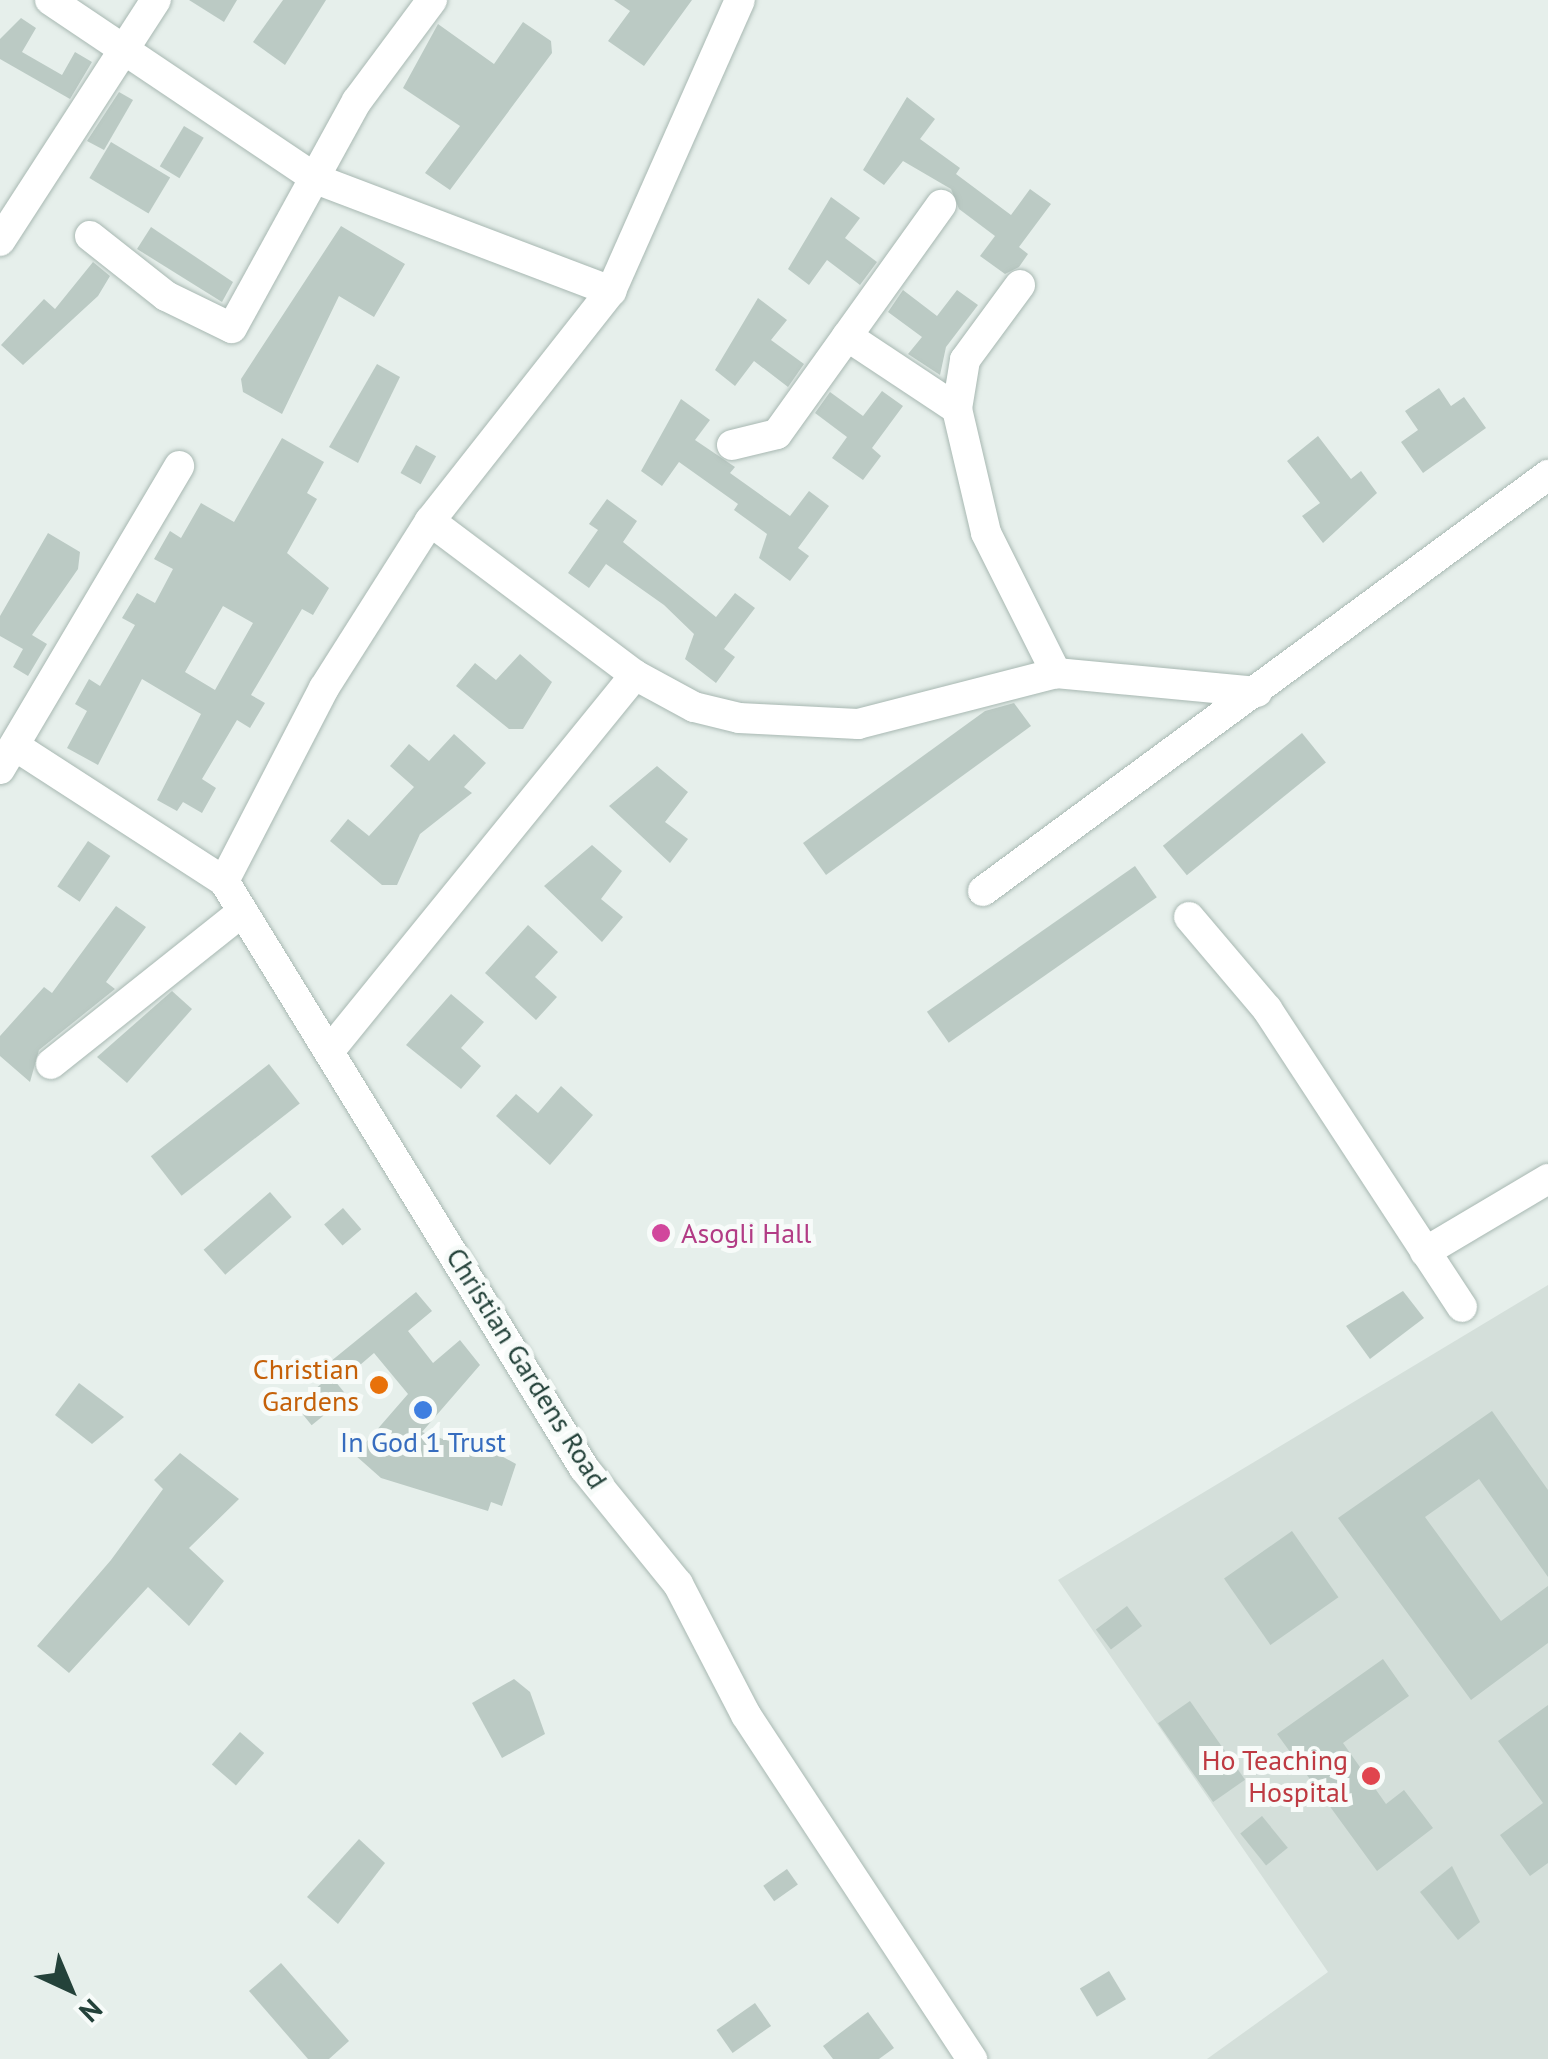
<!DOCTYPE html>
<html>
<head>
<meta charset="utf-8">
<style>
  body { margin:0 }
  #map { position:relative; width:1548px; height:2059px; overflow:hidden; background:#e6efeb; font-family:"PT Sans",sans-serif }
  div>[style] { position:absolute }
  .built>* { inset:0; background:#d4dfda }
  .building>* { inset:0; background:#bbcac4; transform-origin:0 0 }
  .roads { filter:drop-shadow(0 0 2px #a8b8b2) drop-shadow(0 0 2px #a8b8b2) }
  .minor>* { height:30px; margin:-15px; padding:0 15px; transform-origin:15px; border-radius:15px; background:#fff }
  .dots>* { width:28px; height:28px; translate:-50% -50%; box-sizing:border-box; border:5px solid #f7fbf9; border-radius:50% }
  span { translate:-50% -50%; white-space:nowrap; text-align:center; line-height:1.15; -webkit-text-stroke:10px #f7fbf9; paint-order:stroke }
  .hotel-label { font-size:28px; color:#b23c85 }
  .left { translate:0 -50%; text-align:left }
  .street-label { font-size:28px; color:#24423a }
  .food-label { font-size:28px; color:#c56008 }
  .right { translate:-100% -50%; text-align:right }
  .shop-label { font-size:28px; color:#366cbe }
  .health-label { font-size:28px; color:#be3a42 }
  .north { position:absolute; left:20px; top:1939px; width:100px; height:100px; -webkit-text-stroke:8px #f7fbf9; paint-order:stroke; rotate:136deg; font-size:28px; font-weight:700; line-height:40px; text-align:center; color:#24423a }
  .north::after { content:''; display:block; margin:auto; width:35px; height:45px; background:#24423a; clip-path:polygon(50% 0,100% 100%,50% 72%,0 100%) }
</style>
</head>
<body>
<div id="map">
  <div class="built">
    <i style="clip-path:polygon(1548px 1285px,1548px 2059px,1207px 2059px,1328px 1972px,1058px 1580px)"></i>
  </div>
  <div class="building">
    <i style="clip-path:polygon(189px 0,237px 0,224px 22px)"></i>
    <i style="clip-path:polygon(283px 0,326px 0,285px 65px,253px 42px)"></i>
    <i style="clip-path:polygon(614px 0,692px 0,644px 66px,608px 41px,630px 11px)"></i>
    <i style="clip-path:polygon(21px 18px,36px 28px,22px 52px,62px 75px,75px 52px,92px 62px,70px 99px,0 59px,0 39px)"></i>
    <i style="clip-path:polygon(523px 22px,551px 41px,552px 53px,450px 190px,425px 173px,460px 126px,403px 88px,438px 24px,494px 64px)"></i>
    <i style="clip-path:polygon(119px 92px,133px 100px,104px 150px,87px 141px)"></i>
    <i style="clip-path:polygon(907px 97px,935px 119px,920px 139px,960px 168px,956px 174px,1011px 215px,1030px 189px,1051px 204px,1019px 247px,1028px 254px,1019px 267px,1005px 274px,980px 256px,995px 236px,959px 209px,951px 189px,903px 161px,884px 185px,863px 170px)"></i>
    <i style="left:184px;top:126px;width:23px;height:47px;rotate:31deg"></i>
    <i style="left:111px;top:142px;width:69px;height:42px;rotate:31deg"></i>
    <i style="clip-path:polygon(831px 197px,860px 218px,845px 238px,877px 262px,860px 285px,827px 260px,809px 285px,788px 269px)"></i>
    <i style="clip-path:polygon(341px 226px,405px 264px,374px 317px,339px 296px,282px 414px,243px 392px,241px 379px)"></i>
    <i style="clip-path:polygon(151px 227px,233px 282px,222px 302px,137px 249px)"></i>
    <i style="clip-path:polygon(93px 262px,110px 276px,98px 296px,23px 365px,1px 345px,44px 299px,55px 309px)"></i>
    <i style="clip-path:polygon(903px 290px,937px 316px,957px 290px,978px 305px,946px 347px,940px 375px,908px 354px,922px 337px,888px 312px)"></i>
    <i style="clip-path:polygon(758px 298px,787px 320px,771px 340px,804px 364px,788px 387px,754px 361px,735px 386px,715px 370px)"></i>
    <i style="clip-path:polygon(377px 364px,400px 377px,358px 463px,329px 447px)"></i>
    <i style="clip-path:polygon(1439px 388px,1451px 406px,1464px 397px,1486px 428px,1423px 473px,1401px 442px,1418px 430px,1405px 411px)"></i>
    <i style="clip-path:polygon(882px 391px,903px 406px,872px 448px,881px 456px,863px 480px,832px 458px,847px 437px,815px 413px,830px 392px,863px 416px)"></i>
    <i style="clip-path:polygon(681px 399px,710px 420px,695px 440px,735px 467px,730px 473px,790px 516px,809px 491px,829px 506px,798px 548px,809px 556px,790px 581px,759px 558px,767px 534px,734px 510px,738px 504px,679px 462px,662px 486px,641px 471px)"></i>
    <i style="clip-path:polygon(1318px 436px,1351px 479px,1361px 471px,1377px 493px,1323px 543px,1302px 516px,1320px 503px,1287px 461px)"></i>
    <i style="clip-path:polygon(evenodd,282px 438px,324px 462px,307px 493px,317px 499px,287px 553px,329px 588px,313px 615px,302px 609px,251px 695px,265px 703px,250px 728px,237px 720px,202px 779px,216px 788px,202px 813px,183px 802px,177px 811px,157px 800px,201px 714px,142px 679px,98px 765px,67px 748px,87px 711px,75px 704px,89px 679px,100px 686px,135px 625px,122px 618px,137px 593px,155px 603px,173px 569px,154px 559px,170px 531px,181px 538px,201px 503px,234px 522px,282px 438px,223px 606px,253px 623px,215px 690px,185px 672px,223px 606px)"></i>
    <i style="left:416px;top:445px;width:23px;height:32px;rotate:29deg"></i>
    <i style="clip-path:polygon(607px 499px,637px 521px,623px 542px,716px 617px,735px 593px,755px 608px,724px 649px,735px 657px,716px 683px,685px 659px,694px 634px,664px 605px,606px 564px,589px 588px,568px 573px,598px 530px,589px 524px)"></i>
    <i style="clip-path:polygon(48px 533px,80px 552px,78px 569px,32px 635px,47px 644px,28px 676px,13px 667px,23px 649px,0 636px,0 616px)"></i>
    <i style="clip-path:polygon(520px 654px,552px 682px,523px 729px,509px 729px,456px 686px,475px 663px,496px 680px)"></i>
    <i style="clip-path:polygon(1014px 703px,1031px 726px,826px 875px,803px 843px,985px 711px)"></i>
    <i style="left:1302px;top:733px;width:38px;height:179px;rotate:51deg"></i>
    <i style="clip-path:polygon(454px 734px,486px 763px,464px 787px,472px 793px,420px 834px,397px 885px,382px 885px,330px 841px,348px 819px,369px 836px,414px 787px,390px 766px,409px 744px,429px 761px)"></i>
    <i style="clip-path:polygon(657px 766px,688px 792px,665px 822px,688px 839px,670px 863px,609px 806px)"></i>
    <i style="left:88px;top:841px;width:27px;height:55px;rotate:34deg"></i>
    <i style="clip-path:polygon(592px 845px,622px 871px,601px 899px,623px 917px,602px 942px,544px 886px)"></i>
    <i style="left:1135px;top:866px;width:38px;height:254px;rotate:55deg"></i>
    <i style="clip-path:polygon(116px 906px,146px 927px,106px 982px,115px 989px,39px 1050px,30px 1082px,0 1056px,0 1036px,44px 987px,52px 993px)"></i>
    <i style="clip-path:polygon(528px 925px,558px 952px,535px 977px,557px 997px,536px 1020px,485px 973px)"></i>
    <i style="clip-path:polygon(172px 991px,192px 1009px,127px 1083px,97px 1057px)"></i>
    <i style="clip-path:polygon(451px 994px,484px 1022px,461px 1048px,481px 1066px,461px 1089px,406px 1045px)"></i>
    <i style="left:269px;top:1064px;width:50px;height:150px;rotate:52deg"></i>
    <i style="clip-path:polygon(561px 1086px,593px 1115px,550px 1165px,496px 1116px,516px 1094px,538px 1113px)"></i>
    <i style="left:270px;top:1192px;width:33px;height:88px;rotate:49deg"></i>
    <i style="left:343px;top:1208px;width:28px;height:25px;rotate:49deg"></i>
    <i style="clip-path:polygon(1403px 1291px,1424px 1318px,1370px 1359px,1346px 1326px)"></i>
    <i style="clip-path:polygon(416px 1292px,432px 1311px,408px 1331px,433px 1363px,460px 1340px,480px 1365px,422px 1432px,464px 1446px,467px 1437px,516px 1464px,502px 1506px,491px 1502px,488px 1511px,381px 1478px,355px 1455px,408px 1394px,374px 1353px,339px 1383px,325px 1366px)"></i>
    <i style="left:331px;top:1376px;width:26px;height:46px;rotate:51deg"></i>
    <i style="clip-path:polygon(79px 1383px,124px 1417px,92px 1444px,55px 1415px)"></i>
    <i style="clip-path:polygon(1492px 1411px,1548px 1490px,1548px 1577px,1479px 1479px,1425px 1517px,1501px 1621px,1548px 1586px,1548px 1643px,1471px 1700px,1338px 1518px)"></i>
    <i style="clip-path:polygon(180px 1453px,239px 1499px,189px 1548px,224px 1581px,189px 1626px,148px 1587px,69px 1673px,37px 1646px,111px 1560px,163px 1489px,154px 1480px)"></i>
    <i style="left:1292px;top:1531px;width:81px;height:83px;rotate:55deg"></i>
    <i style="left:1127px;top:1606px;width:25px;height:39px;rotate:53deg"></i>
    <i style="clip-path:polygon(1383px 1659px,1409px 1696px,1343px 1743px,1386px 1804px,1404px 1790px,1433px 1828px,1377px 1871px,1277px 1734px)"></i>
    <i style="clip-path:polygon(514px 1679px,530px 1692px,545px 1734px,502px 1758px,472px 1703px)"></i>
    <i style="left:1190px;top:1701px;width:96px;height:39px;rotate:55deg"></i>
    <i style="clip-path:polygon(1548px 1705px,1548px 1863px,1530px 1876px,1500px 1835px,1543px 1803px,1498px 1741px)"></i>
    <i style="left:240px;top:1732px;width:32px;height:43px;rotate:41deg"></i>
    <i style="left:1262px;top:1816px;width:41px;height:28px;rotate:51deg"></i>
    <i style="clip-path:polygon(359px 1839px,385px 1863px,338px 1924px,307px 1897px)"></i>
    <i style="clip-path:polygon(1452px 1866px,1480px 1922px,1458px 1940px,1420px 1892px)"></i>
    <i style="left:787px;top:1869px;width:19px;height:29px;rotate:55deg"></i>
    <i style="clip-path:polygon(281px 1963px,349px 2041px,329px 2059px,308px 2059px,249px 1991px)"></i>
    <i style="left:1109px;top:1971px;width:33px;height:34px;rotate:59deg"></i>
    <i style="left:755px;top:2003px;width:28px;height:47px;rotate:55deg"></i>
    <i style="clip-path:polygon(868px 2012px,894px 2048px,879px 2059px,833px 2059px,823px 2046px)"></i>
  </div>
  <div class="roads">
    <div class="minor">
      <i style="left:50px;top:0;width:321px;rotate:33.9deg"></i>
      <i style="left:316px;top:179px;width:316px;rotate:20.8deg"></i>
      <i style="left:90px;top:236px;width:97px;rotate:38.3deg"></i>
      <i style="left:166px;top:296px;width:73px;rotate:25.9deg"></i>
      <i style="left:232px;top:328px;width:259px;rotate:-61.2deg"></i>
      <i style="left:357px;top:101px;width:126px;rotate:-53.4deg"></i>
      <i style="left:0;top:241px;width:287px;rotate:-57.1deg"></i>
      <i style="left:1020px;top:285px;width:93px;rotate:126.3deg"></i>
      <i style="left:965px;top:360px;width:50px;rotate:99.3deg"></i>
      <i style="left:957px;top:409px;width:127px;rotate:76.8deg"></i>
      <i style="left:986px;top:533px;width:157px;rotate:63.4deg"></i>
      <i style="left:847px;top:336px;width:132px;rotate:33.6deg"></i>
      <i style="left:732px;top:445px;width:46px;rotate:-13.7deg"></i>
      <i style="left:777px;top:434px;width:282px;rotate:-54.4deg"></i>
      <i style="left:430px;top:521px;width:256px;rotate:36.9deg"></i>
      <i style="left:635px;top:675px;width:67px;rotate:28.5deg"></i>
      <i style="left:694px;top:707px;width:46px;rotate:13.7deg"></i>
      <i style="left:739px;top:718px;width:119px;rotate:2.9deg"></i>
      <i style="left:858px;top:724px;width:204px;rotate:-14.4deg"></i>
      <i style="left:1056px;top:673px;width:202px;rotate:5.4deg"></i>
      <i style="left:15px;top:746px;width:249px;rotate:32.9deg"></i>
      <i style="left:224px;top:881px;width:689px;rotate:58.48deg"></i>
      <i style="left:584px;top:1468px;width:149px;rotate:51deg"></i>
      <i style="left:678px;top:1584px;width:148px;rotate:62.6deg"></i>
      <i style="left:746px;top:1715px;width:412px;rotate:56.7deg"></i>
      <i style="left:0;top:769px;width:352px;rotate:-59.4deg"></i>
      <i style="left:224px;top:881px;width:217px;rotate:-62.6deg"></i>
      <i style="left:324px;top:688px;width:198px;rotate:-57.6deg"></i>
      <i style="left:430px;top:521px;width:293px;rotate:-51.8deg"></i>
      <i style="left:611px;top:291px;width:318px;rotate:-66.1deg"></i>
      <i style="left:983px;top:891px;width:702px;rotate:-36.36deg"></i>
      <i style="left:1189px;top:917px;width:121px;rotate:49.7deg"></i>
      <i style="left:1267px;top:1009px;width:356px;rotate:56.8deg"></i>
      <i style="left:331px;top:1049px;width:482px;rotate:-50.9deg"></i>
      <i style="left:51px;top:1064px;width:244px;rotate:-38.5deg"></i>
      <i style="left:1425px;top:1252px;width:143px;rotate:-30.7deg"></i>
    </div>
  </div>
  <div class="dots">
    <i style="left:661px;top:1233px;background:#d1479c"></i>
    <i style="left:379px;top:1385px;background:#e8710a"></i>
    <i style="left:423px;top:1410px;background:#3f7fe0"></i>
    <i style="left:1371px;top:1776px;background:#e0444e"></i>
  </div>
  <div class="hotel-label">
    <span class="left" style="left:681px;top:1233px">Asogli Hall</span>
  </div>
  <div class="street-label">
    <span style="left:527px;top:1368px;rotate:58deg">Christian Gardens Road</span>
  </div>
  <div class="food-label">
    <span class="right" style="left:359px;top:1385px">Christian<br>Gardens</span>
  </div>
  <div class="shop-label">
    <span style="left:423px;top:1442px">In God 1 Trust</span>
  </div>
  <div class="health-label">
    <span class="right" style="left:1348px;top:1776px">Ho Teaching<br>Hospital</span>
  </div>
  <div class="north">N</div>
</div>
</body>
</html>
